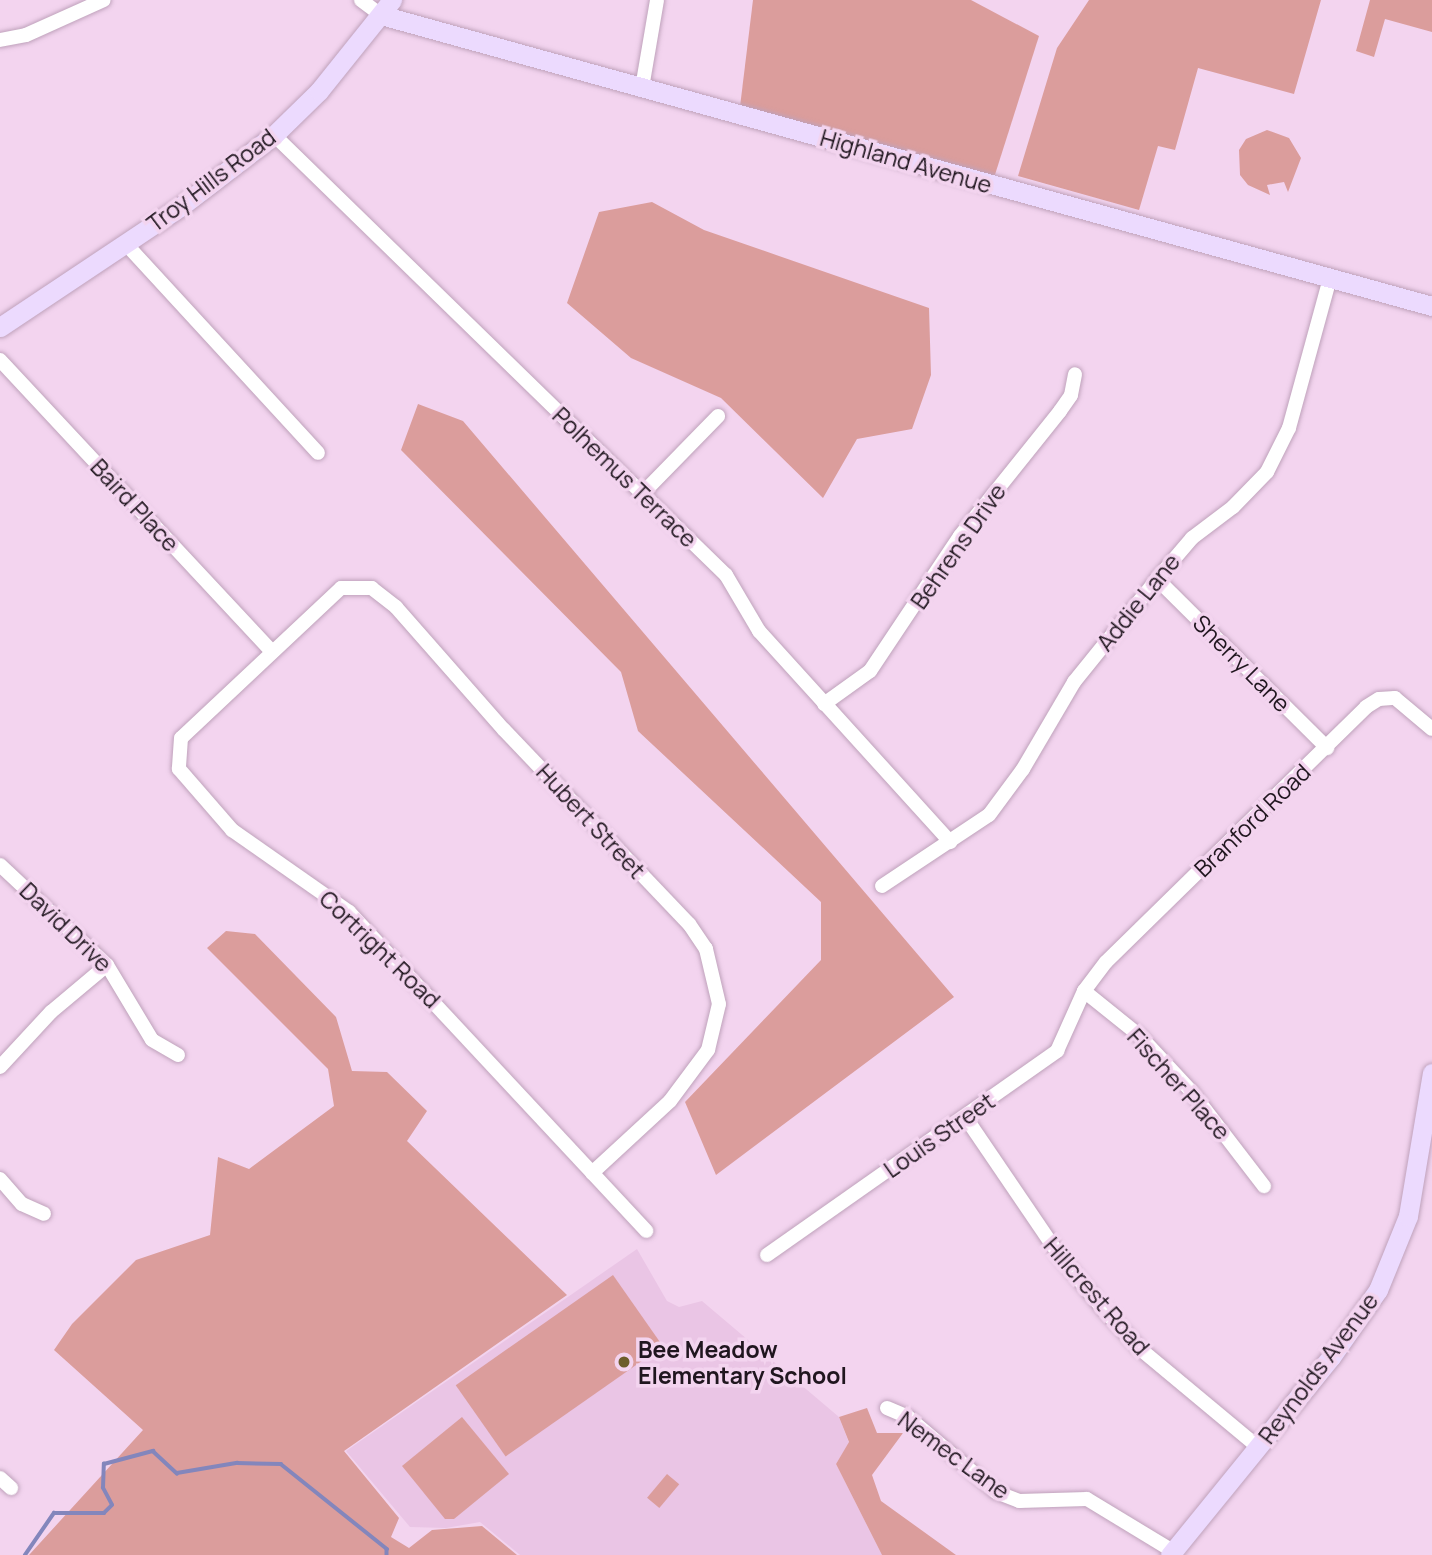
<!DOCTYPE html>
<html>
<head>
<meta charset="utf-8">
<style>
  body { margin:0 }
  #map { position:relative; width:1432px; height:1555px; overflow:hidden; background:#f3d4ef; font-family:Manrope,sans-serif }
  div>[style] { position:absolute }
  .built>* { inset:0; background:#eac5e5 }
  .green>* { inset:0; background:#db9d9c; transform-origin:0 0 }
  .stream>* { height:3.5px; margin:-1.75px; padding:0 1.75px; transform-origin:1.75px; border-radius:1.75px; background:#8386bc }
  .roads { filter:drop-shadow(0 0 2px #bfa2bb) drop-shadow(0 0 2px #bfa2bb) }
  .street>* { height:14px; margin:-7px; padding:0 7px; transform-origin:7px; border-radius:7px; background:#fff }
  .secondary>* { height:19px; margin:-9.5px; padding:0 9.5px; transform-origin:9.5px; border-radius:9.5px; background:#ecdafe }
  .dots>* { width:19px; height:19px; translate:-50% -50%; box-sizing:border-box; border:4px solid #f3d4ef; border-radius:50% }
  span { translate:-50% -50%; white-space:nowrap; text-align:center; line-height:1.15; -webkit-text-stroke:7px #f3d4ef; paint-order:stroke }
  .street-label { font-size:23px; color:#20161f }
  .poi-label { font-size:23px; color:#20161f; font-weight:700 }
  .left { translate:0 -50%; text-align:left }
</style>
</head>
<body>
<div id="map">
  <div class="built">
    <i style="clip-path:polygon(637px 1249px,667px 1301px,679px 1307px,702px 1301px,839px 1417px,849px 1443px,836px 1464px,882px 1555px,520px 1555px,480px 1522px,446px 1528px,410px 1527px,346px 1451px)"></i>
  </div>
  <div class="green">
    <i style="clip-path:polygon(753px 0,971px 0,1039px 36px,992px 184px,739px 115px)"></i>
    <i style="clip-path:polygon(1089px 0,1321px 0,1294px 94px,1198px 68px,1175px 150px,1158px 146px,1139px 210px,1018px 176px,1057px 48px)"></i>
    <i style="clip-path:polygon(1370px 0,1432px 0,1432px 32px,1385px 19px,1374px 57px,1356px 51px)"></i>
    <i style="clip-path:polygon(1267px 130px,1289px 138px,1301px 158px,1288px 192px,1284px 182px,1267px 185px,1270px 195px,1248px 185px,1240px 175px,1239px 150px,1246px 139px)"></i>
    <i style="clip-path:polygon(652px 202px,704px 230px,929px 308px,931px 375px,912px 429px,857px 439px,823px 498px,721px 398px,631px 358px,567px 303px,599px 212px)"></i>
    <i style="clip-path:polygon(418px 404px,463px 421px,954px 997px,716px 1175px,685px 1102px,821px 960px,821px 902px,638px 731px,621px 672px,401px 450px)"></i>
    <i style="clip-path:polygon(226px 931px,255px 934px,336px 1017px,352px 1071px,387px 1072px,427px 1111px,407px 1141px,567px 1295px,344px 1451px,399px 1518px,391px 1537px,409px 1548px,432px 1530px,482px 1526px,517px 1555px,29px 1555px,143px 1430px,54px 1350px,72px 1324px,136px 1260px,210px 1235px,218px 1157px,249px 1169px,334px 1106px,328px 1069px,207px 948px)"></i>
    <i style="left:613px;top:1275px;width:87px;height:192px;rotate:55deg"></i>
    <i style="clip-path:polygon(867px 1408px,877px 1433px,903px 1433px,872px 1475px,881px 1501px,956px 1555px,882px 1555px,836px 1464px,849px 1442px,839px 1417px)"></i>
    <i style="clip-path:polygon(462px 1417px,509px 1474px,454px 1519px,445px 1519px,402px 1466px)"></i>
    <i style="left:667px;top:1474px;width:16px;height:31px;rotate:40deg"></i>
  </div>
  <div class="stream">
    <i style="left:25px;top:1555px;width:51px;rotate:-55.4deg"></i>
    <i style="left:54px;top:1513px;width:50px"></i>
    <i style="left:104px;top:1513px;width:11px;rotate:-45deg"></i>
    <i style="left:112px;top:1505px;width:19px;rotate:-118deg"></i>
    <i style="left:103px;top:1488px;width:24px;rotate:-88deg"></i>
    <i style="left:104px;top:1464px;width:51px;rotate:-14.9deg"></i>
    <i style="left:153px;top:1451px;width:33px;rotate:43deg"></i>
    <i style="left:177px;top:1473px;width:61px;rotate:-9.5deg"></i>
    <i style="left:237px;top:1463px;width:44px;rotate:1.3deg"></i>
    <i style="left:281px;top:1464px;width:136px;rotate:38.7deg"></i>
    <i style="left:387px;top:1549px;width:6px;rotate:90deg"></i>
  </div>
  <div class="roads">
    <div class="street">
      <i style="left:361px;top:0;width:25px;rotate:37deg"></i>
      <i style="left:0;top:40px;width:26px;rotate:-11deg"></i>
      <i style="left:26px;top:35px;width:85px;rotate:-24.2deg"></i>
      <i style="left:642px;top:88px;width:89px;rotate:-80.3deg"></i>
      <i style="left:274px;top:135px;width:631px;rotate:44.23deg"></i>
      <i style="left:726px;top:575px;width:65px;rotate:59.5deg"></i>
      <i style="left:759px;top:631px;width:285px;rotate:47.8deg"></i>
      <i style="left:125px;top:243px;width:285px;rotate:47.4deg"></i>
      <i style="left:0;top:360px;width:396px;rotate:47deg"></i>
      <i style="left:642px;top:494px;width:109px;rotate:-45.7deg"></i>
      <i style="left:1157px;top:579px;width:240px;rotate:44.8deg"></i>
      <i style="left:824px;top:704px;width:57px;rotate:-35.7deg"></i>
      <i style="left:870px;top:671px;width:162px;rotate:-56.3deg"></i>
      <i style="left:960px;top:536px;width:160px;rotate:-51.3deg"></i>
      <i style="left:1060px;top:411px;width:19px;rotate:-55deg"></i>
      <i style="left:1071px;top:395px;width:21px;rotate:-79deg"></i>
      <i style="left:0;top:865px;width:146px;rotate:43.1deg"></i>
      <i style="left:107px;top:965px;width:87px;rotate:59deg"></i>
      <i style="left:152px;top:1040px;width:30px;rotate:30deg"></i>
      <i style="left:882px;top:886px;width:128px;rotate:-33.6deg"></i>
      <i style="left:989px;top:815px;width:57px;rotate:-53.5deg"></i>
      <i style="left:1023px;top:769px;width:101px;rotate:-59.6deg"></i>
      <i style="left:1074px;top:682px;width:132px;rotate:-51.1deg"></i>
      <i style="left:1157px;top:579px;width:54px;rotate:-49.5deg"></i>
      <i style="left:1192px;top:538px;width:51px;rotate:-37.1deg"></i>
      <i style="left:1233px;top:507px;width:49px;rotate:-45.8deg"></i>
      <i style="left:1267px;top:472px;width:49px;rotate:-63.4deg"></i>
      <i style="left:1289px;top:428px;width:156px;rotate:-74.7deg"></i>
      <i style="left:1084px;top:991px;width:72px;rotate:38.8deg"></i>
      <i style="left:1140px;top:1036px;width:75px;rotate:47.2deg"></i>
      <i style="left:1191px;top:1091px;width:120px;rotate:52.5deg"></i>
      <i style="left:0;top:1067px;width:75px;rotate:-47.2deg"></i>
      <i style="left:51px;top:1012px;width:73px;rotate:-40deg"></i>
      <i style="left:966px;top:1118px;width:166px;rotate:55.8deg"></i>
      <i style="left:1059px;top:1255px;width:71px;rotate:50.7deg"></i>
      <i style="left:1104px;top:1310px;width:50px;rotate:47.4deg"></i>
      <i style="left:1138px;top:1347px;width:156px;rotate:39.8deg"></i>
      <i style="left:592px;top:1173px;width:106px;rotate:-42.7deg"></i>
      <i style="left:670px;top:1101px;width:64px;rotate:-53.3deg"></i>
      <i style="left:708px;top:1050px;width:47px;rotate:-76.6deg"></i>
      <i style="left:719px;top:1004px;width:57px;rotate:-103.3deg"></i>
      <i style="left:706px;top:949px;width:30px;rotate:-124deg"></i>
      <i style="left:689px;top:924px;width:268px;rotate:-133.6deg"></i>
      <i style="left:504px;top:730px;width:164px;rotate:-131.3deg"></i>
      <i style="left:396px;top:607px;width:31px;rotate:-142deg"></i>
      <i style="left:372px;top:588px;width:31px;rotate:180deg"></i>
      <i style="left:341px;top:588px;width:219px;rotate:136.8deg"></i>
      <i style="left:181px;top:738px;width:31px;rotate:94deg"></i>
      <i style="left:179px;top:769px;width:81px;rotate:49deg"></i>
      <i style="left:232px;top:830px;width:143px;rotate:35deg"></i>
      <i style="left:349px;top:912px;width:436px;rotate:47deg"></i>
      <i style="left:0;top:1179px;width:33px;rotate:49deg"></i>
      <i style="left:22px;top:1204px;width:24px;rotate:24deg"></i>
      <i style="left:767px;top:1255px;width:355px;rotate:-35.1deg"></i>
      <i style="left:1057px;top:1051px;width:66px;rotate:-65.8deg"></i>
      <i style="left:1084px;top:991px;width:36px;rotate:-53deg"></i>
      <i style="left:1106px;top:962px;width:364px;rotate:-44.4deg"></i>
      <i style="left:1366px;top:707px;width:15px;rotate:-32deg"></i>
      <i style="left:1379px;top:699px;width:16px;rotate:-4deg"></i>
      <i style="left:1395px;top:698px;width:48px;rotate:40deg"></i>
      <i style="left:887px;top:1408px;width:23px;rotate:23deg"></i>
      <i style="left:908px;top:1417px;width:116px;rotate:40.4deg"></i>
      <i style="left:996px;top:1492px;width:25px;rotate:21deg"></i>
      <i style="left:1019px;top:1501px;width:68px;rotate:-1.7deg"></i>
      <i style="left:1087px;top:1499px;width:100px;rotate:31.2deg"></i>
      <i style="left:0;top:1478px;width:15px;rotate:42deg"></i>
    </div>
    <div class="secondary">
      <i style="left:381px;top:15px;width:1091px;rotate:15.48deg"></i>
      <i style="left:0;top:327px;width:216px;rotate:-33.7deg"></i>
      <i style="left:180px;top:207px;width:118px;rotate:-37.5deg"></i>
      <i style="left:274px;top:135px;width:63px;rotate:-44.4deg"></i>
      <i style="left:319px;top:91px;width:117px;rotate:-51.3deg"></i>
      <i style="left:1170px;top:1555px;width:255px;rotate:-50.9deg"></i>
      <i style="left:1331px;top:1357px;width:82px;rotate:-55deg"></i>
      <i style="left:1378px;top:1290px;width:80px;rotate:-67.9deg"></i>
      <i style="left:1408px;top:1216px;width:145px;rotate:-80.5deg"></i>
    </div>
  </div>
  <div class="dots">
    <i style="left:624px;top:1362px;background:#6c5d2a"></i>
  </div>
  <div class="street-label">
    <span style="left:906px;top:161px;rotate:16deg">Highland Avenue</span>
    <span style="left:211px;top:180px;rotate:-37deg">Troy Hills Road</span>
    <span style="left:625px;top:477px;rotate:44deg">Polhemus Terrace</span>
    <span style="left:135px;top:505px;rotate:47deg">Baird Place</span>
    <span style="left:958px;top:546px;rotate:-55deg">Behrens Drive</span>
    <span style="left:1138px;top:602px;rotate:-51deg">Addie Lane</span>
    <span style="left:1242px;top:663px;rotate:45deg">Sherry Lane</span>
    <span style="left:1252px;top:820px;rotate:-44deg">Branford Road</span>
    <span style="left:591px;top:821px;rotate:47deg">Hubert Street</span>
    <span style="left:66px;top:927px;rotate:44deg">David Drive</span>
    <span style="left:380px;top:949px;rotate:44deg">Cortright Road</span>
    <span style="left:1179px;top:1084px;rotate:48deg">Fischer Place</span>
    <span style="left:939px;top:1135px;rotate:-35deg">Louis Street</span>
    <span style="left:1097px;top:1296px;rotate:49deg">Hillcrest Road</span>
    <span style="left:1318px;top:1368px;rotate:-53deg">Reynolds Avenue</span>
    <span style="left:954px;top:1455px;rotate:36deg">Nemec Lane</span>
  </div>
  <div class="poi-label">
    <span class="left" style="left:638px;top:1362px">Bee Meadow<br>Elementary School</span>
  </div>
</div>
</body>
</html>
